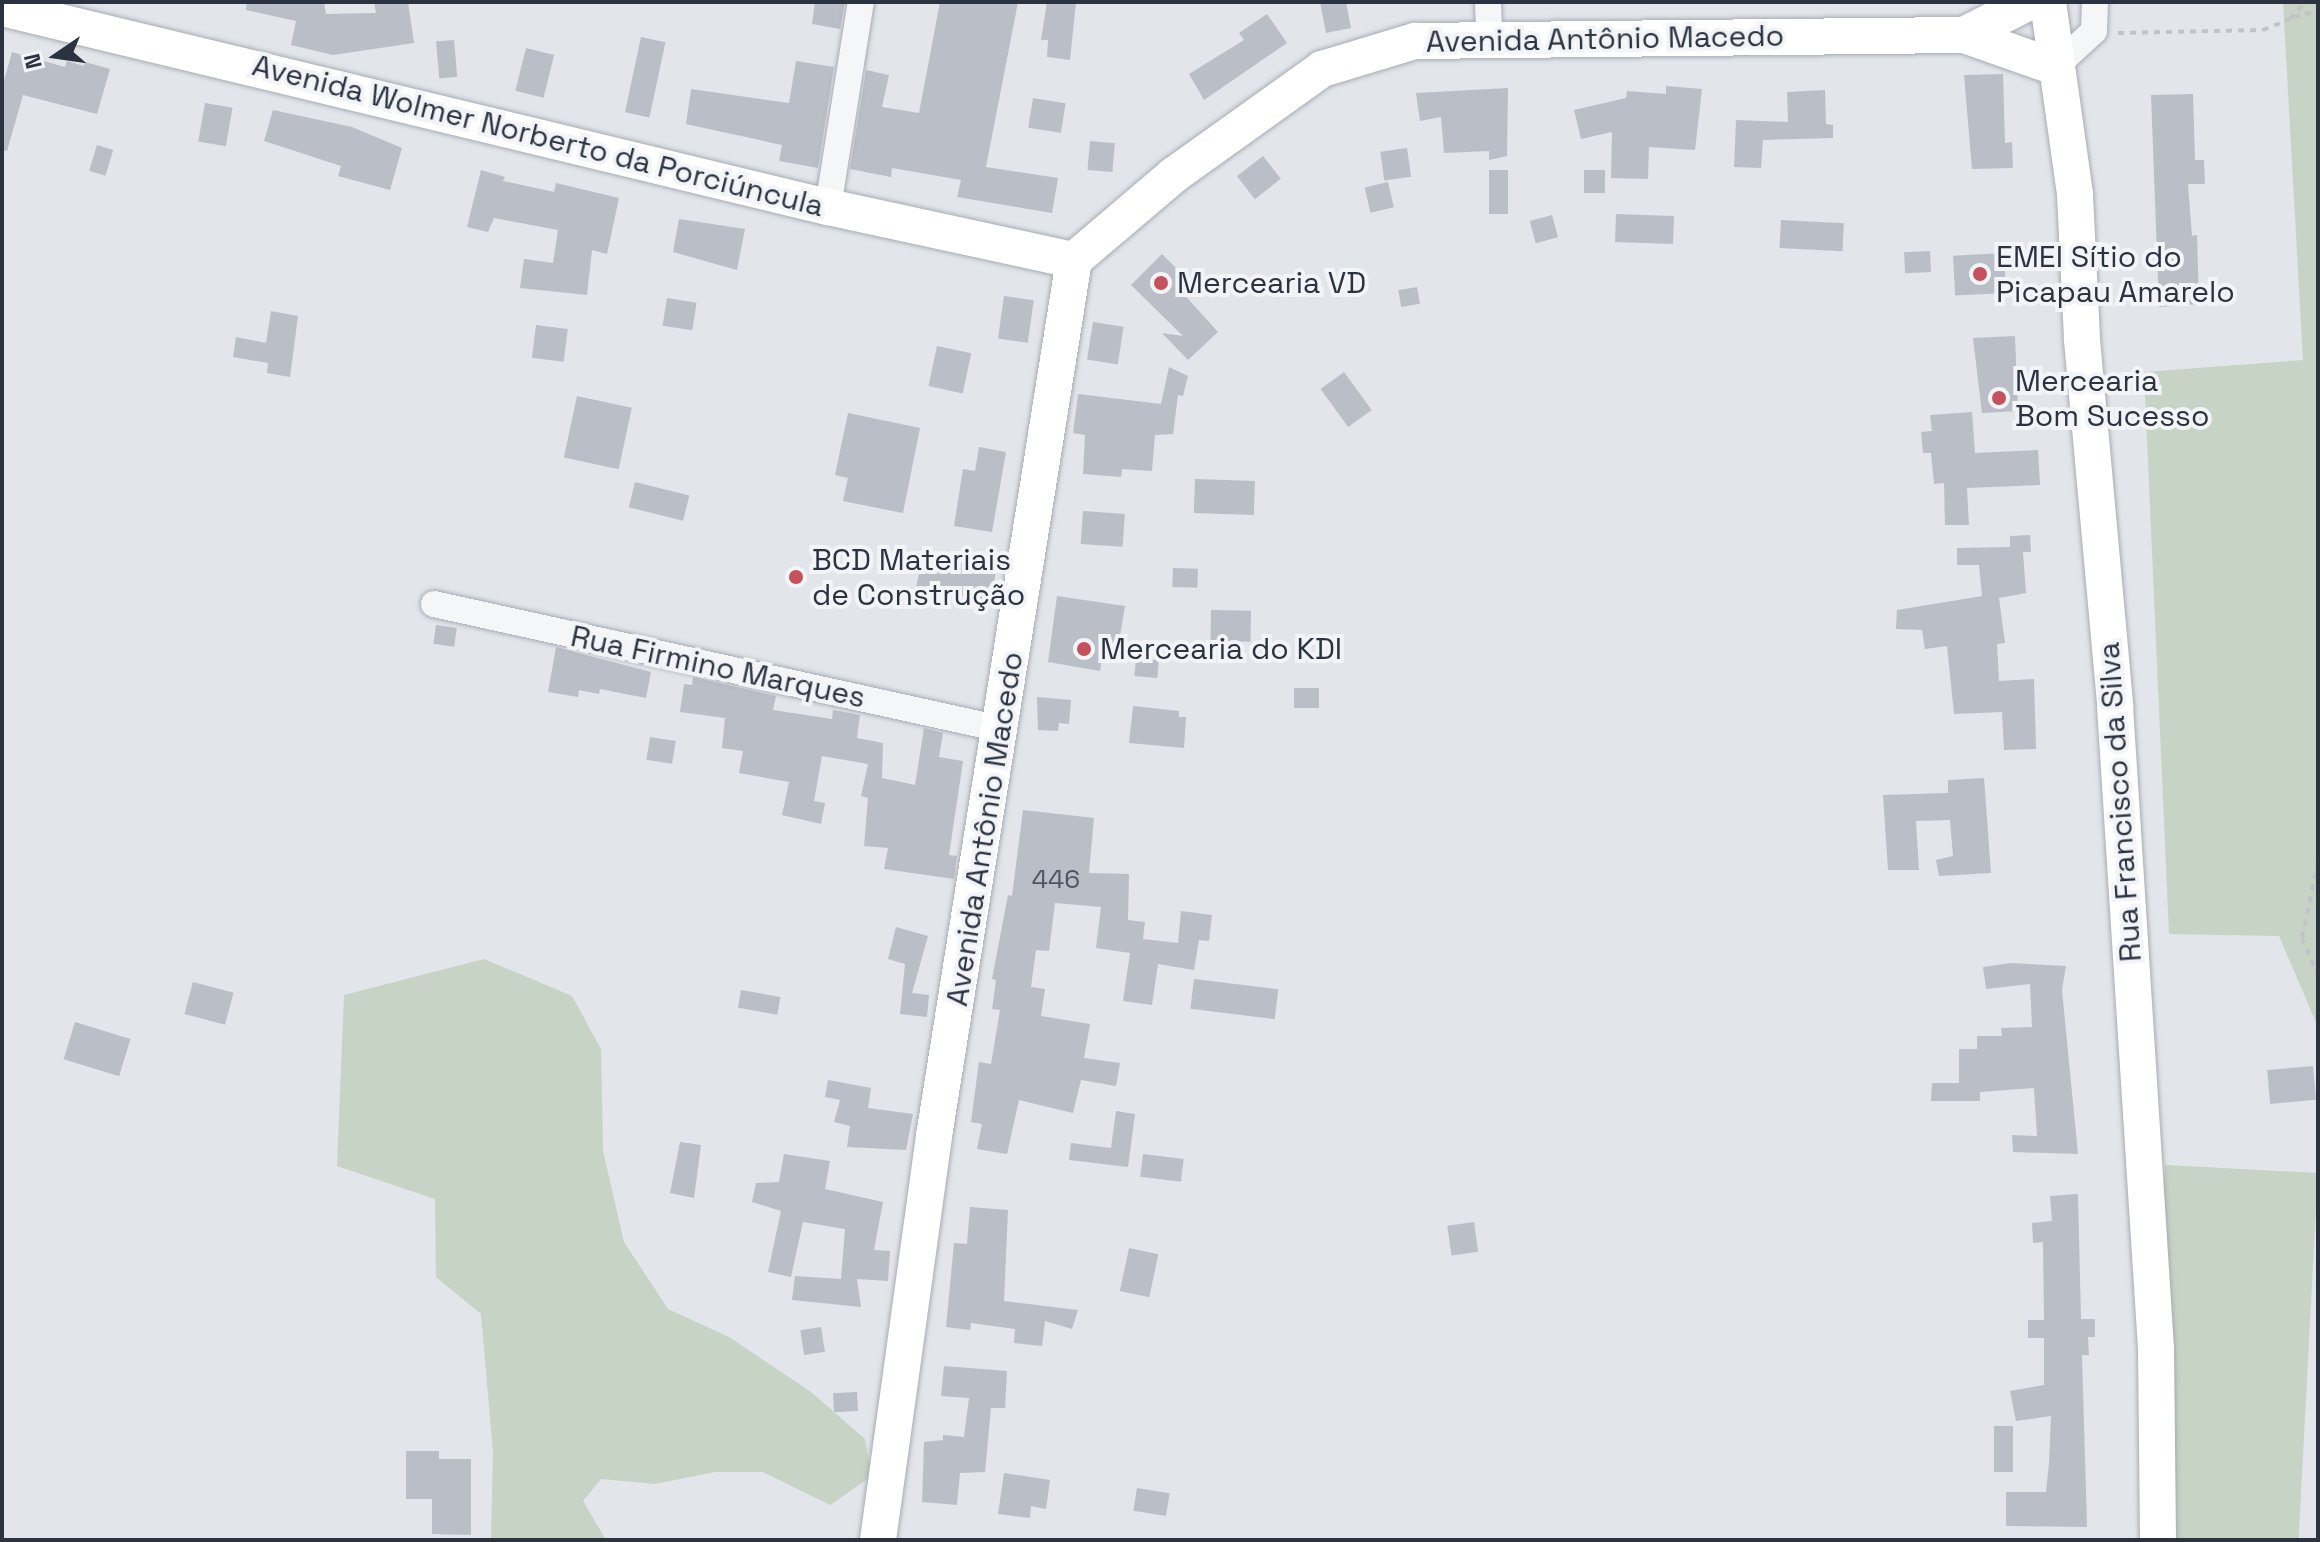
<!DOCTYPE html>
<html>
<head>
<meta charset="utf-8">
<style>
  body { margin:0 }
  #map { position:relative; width:2320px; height:1542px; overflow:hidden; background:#e2e5ea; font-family:"Space Grotesk",sans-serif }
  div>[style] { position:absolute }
  .green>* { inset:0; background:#c7d3c4; transform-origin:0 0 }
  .building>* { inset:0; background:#babec6; transform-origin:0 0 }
  .path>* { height:4px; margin-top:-2px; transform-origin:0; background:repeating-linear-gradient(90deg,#c0c3c8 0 6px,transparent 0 12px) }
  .roads { filter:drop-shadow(0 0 2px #a7acb4) drop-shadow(0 0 2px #a7acb4) }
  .street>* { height:26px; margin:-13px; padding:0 13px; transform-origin:13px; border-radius:13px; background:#f5f6f8 }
  .secondary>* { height:36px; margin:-18px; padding:0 18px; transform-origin:18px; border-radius:18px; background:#fff }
  .dots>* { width:22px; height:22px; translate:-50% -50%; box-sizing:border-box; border:4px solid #f2f4f7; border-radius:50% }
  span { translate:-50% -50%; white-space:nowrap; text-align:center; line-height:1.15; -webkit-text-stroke:8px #f2f4f7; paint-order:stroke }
  .number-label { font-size:26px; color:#4f5562 }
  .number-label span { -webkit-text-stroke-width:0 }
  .street-label { font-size:30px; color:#2b3240 }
  .poi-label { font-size:30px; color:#2b3240 }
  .left { translate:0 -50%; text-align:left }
  .frame { position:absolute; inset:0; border:4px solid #2b3240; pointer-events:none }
  .north { position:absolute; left:16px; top:16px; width:80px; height:80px; -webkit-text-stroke:6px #f2f4f7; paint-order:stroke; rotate:257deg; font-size:22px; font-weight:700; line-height:32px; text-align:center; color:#2b3240 }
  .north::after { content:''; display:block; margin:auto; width:28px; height:36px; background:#2b3240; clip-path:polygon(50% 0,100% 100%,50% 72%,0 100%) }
</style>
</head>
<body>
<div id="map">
  <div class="green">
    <i style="clip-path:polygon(2283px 2px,2318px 2px,2318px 1027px,2279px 936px,2169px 934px,2144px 372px,2303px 360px)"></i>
    <i style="clip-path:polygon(484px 959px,572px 996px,601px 1049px,603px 1151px,624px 1242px,668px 1309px,729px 1337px,811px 1392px,865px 1439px,872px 1476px,830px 1505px,763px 1472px,715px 1472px,655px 1484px,601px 1479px,583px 1501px,606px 1540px,491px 1540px,493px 1452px,481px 1314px,436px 1277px,435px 1199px,337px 1166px,344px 995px)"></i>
    <i style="left:2165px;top:1165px;width:153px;height:375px;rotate:3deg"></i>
  </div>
  <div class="building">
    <i style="clip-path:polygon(247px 2px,324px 2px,326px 14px,376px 13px,374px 2px,408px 2px,414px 43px,333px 55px,291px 45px,296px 21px,246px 10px)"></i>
    <i style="clip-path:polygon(815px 2px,845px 2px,840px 29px,812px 24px)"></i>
    <i style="clip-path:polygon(940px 2px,1018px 2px,986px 167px,1058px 178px,1052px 213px,957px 197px,961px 180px,892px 168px,891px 177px,850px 169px,866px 70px,889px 75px,882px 107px,919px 113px)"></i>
    <i style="clip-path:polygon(1047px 2px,1076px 2px,1070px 60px,1047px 57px,1048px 40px,1041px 40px)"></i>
    <i style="clip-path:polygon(1320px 2px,1346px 2px,1351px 28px,1326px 33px)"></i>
    <i style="clip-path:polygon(1267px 14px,1287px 43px,1204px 100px,1189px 74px,1244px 40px,1239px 33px)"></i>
    <i style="left:641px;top:37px;width:25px;height:77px;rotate:12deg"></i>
    <i style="left:454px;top:40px;width:37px;height:18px;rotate:85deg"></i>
    <i style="left:526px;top:48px;width:29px;height:44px;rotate:14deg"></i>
    <i style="clip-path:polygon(12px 52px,65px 67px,67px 61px,84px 66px,85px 62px,110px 69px,97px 114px,23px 95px,7px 151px,2px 150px,2px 88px)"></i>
    <i style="clip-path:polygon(796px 61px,834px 67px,818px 168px,779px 161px,782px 145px,686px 124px,691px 89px,789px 103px)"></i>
    <i style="clip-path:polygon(2003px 74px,2005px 143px,2012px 142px,2013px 168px,1972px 169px,1964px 75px)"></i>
    <i style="clip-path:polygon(1666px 86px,1702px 89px,1695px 150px,1649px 147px,1648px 179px,1611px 178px,1612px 132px,1581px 139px,1574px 110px,1626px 98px,1627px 91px,1666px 94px)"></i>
    <i style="clip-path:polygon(1508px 88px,1507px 156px,1489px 160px,1489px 151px,1444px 153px,1441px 117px,1420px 121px,1416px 93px)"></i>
    <i style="clip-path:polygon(1825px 90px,1826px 124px,1833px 125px,1833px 138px,1763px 140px,1761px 168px,1734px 167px,1736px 120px,1788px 122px,1787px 92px)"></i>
    <i style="clip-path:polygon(2193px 94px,2195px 160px,2204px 160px,2205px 184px,2188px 184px,2192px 236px,2197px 235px,2199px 304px,2159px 307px,2151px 95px)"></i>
    <i style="left:1033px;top:98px;width:33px;height:30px;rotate:9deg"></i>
    <i style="left:205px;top:103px;width:28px;height:39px;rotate:10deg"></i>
    <i style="clip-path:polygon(273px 110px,352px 127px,402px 148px,390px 190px,338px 176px,341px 166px,264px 141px)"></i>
    <i style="left:1090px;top:141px;width:25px;height:29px;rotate:5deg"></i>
    <i style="left:97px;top:145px;width:17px;height:27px;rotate:17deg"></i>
    <i style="left:1407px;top:148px;width:29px;height:27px;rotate:82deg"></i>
    <i style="left:1263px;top:156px;width:29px;height:33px;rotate:52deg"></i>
    <i style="clip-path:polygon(481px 170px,505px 177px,503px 181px,554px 192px,556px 183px,619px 198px,607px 254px,592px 250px,587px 295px,520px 288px,524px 259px,553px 263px,558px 230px,494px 218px,488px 232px,467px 227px)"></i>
    <i style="left:1489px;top:170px;width:19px;height:44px"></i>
    <i style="left:1584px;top:170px;width:21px;height:23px"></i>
    <i style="left:1388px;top:182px;width:26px;height:24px;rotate:77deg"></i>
    <i style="left:1616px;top:214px;width:58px;height:28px;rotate:2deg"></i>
    <i style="left:1552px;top:215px;width:23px;height:23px;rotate:75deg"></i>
    <i style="clip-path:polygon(679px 219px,745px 229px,737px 270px,673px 252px)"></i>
    <i style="left:1781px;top:220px;width:63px;height:28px;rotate:3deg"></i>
    <i style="left:1930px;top:251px;width:21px;height:26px;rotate:87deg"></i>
    <i style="left:2004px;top:253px;width:40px;height:51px;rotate:87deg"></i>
    <i style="clip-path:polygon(1162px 254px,1190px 282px,1181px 291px,1218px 332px,1188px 360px,1162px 333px,1183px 336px,1131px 285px)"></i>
    <i style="left:1417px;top:287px;width:17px;height:19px;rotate:80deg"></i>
    <i style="left:1004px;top:296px;width:30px;height:43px;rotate:8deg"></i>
    <i style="left:667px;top:298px;width:30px;height:28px;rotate:9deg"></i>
    <i style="clip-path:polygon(271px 311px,298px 316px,290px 377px,267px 373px,268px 363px,233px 357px,236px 337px,266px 343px)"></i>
    <i style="left:1093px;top:322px;width:31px;height:38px;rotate:9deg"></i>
    <i style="left:536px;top:325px;width:32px;height:33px;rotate:7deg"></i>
    <i style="clip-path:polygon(2015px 336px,2018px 411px,1982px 413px,1973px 338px)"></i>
    <i style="left:937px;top:346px;width:35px;height:41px;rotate:12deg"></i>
    <i style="clip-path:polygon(1169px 367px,1188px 376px,1183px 396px,1178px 395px,1173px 434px,1155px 435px,1152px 471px,1122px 469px,1121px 477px,1083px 474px,1085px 435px,1073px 433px,1078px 394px,1161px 404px)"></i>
    <i style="left:1344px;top:372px;width:47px;height:29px;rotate:54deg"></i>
    <i style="left:577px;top:396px;width:56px;height:63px;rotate:12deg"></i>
    <i style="clip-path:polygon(1972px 412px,1975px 453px,2038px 450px,2040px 485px,1967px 488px,1969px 525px,1945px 525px,1944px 483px,1934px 484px,1931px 453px,1923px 453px,1921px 432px,1932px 431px,1930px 415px)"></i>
    <i style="clip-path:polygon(848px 413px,920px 428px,903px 513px,843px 501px,848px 478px,835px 475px)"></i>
    <i style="clip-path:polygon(979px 447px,1006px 452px,992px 532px,954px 526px,963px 469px,975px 471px)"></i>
    <i style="left:1195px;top:479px;width:60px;height:34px;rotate:2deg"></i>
    <i style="left:635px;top:482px;width:56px;height:26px;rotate:14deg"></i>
    <i style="left:1083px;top:511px;width:42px;height:33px;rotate:4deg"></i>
    <i style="clip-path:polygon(2030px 535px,2031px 552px,2023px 552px,2026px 593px,1999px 598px,2005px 643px,1997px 644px,1999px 681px,2034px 679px,2036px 749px,2004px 750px,2002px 712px,1954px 714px,1947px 646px,1925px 649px,1922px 630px,1896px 629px,1897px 610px,1982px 596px,1979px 565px,1957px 565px,1957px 548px,2010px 547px,2010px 536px)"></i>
    <i style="left:923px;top:555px;width:75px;height:32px;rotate:12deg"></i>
    <i style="left:1173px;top:568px;width:25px;height:19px;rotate:2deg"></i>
    <i style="clip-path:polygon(1057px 596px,1125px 606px,1116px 660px,1102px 658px,1100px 671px,1048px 662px)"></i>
    <i style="left:1211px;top:610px;width:40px;height:31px;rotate:1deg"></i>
    <i style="left:436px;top:625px;width:21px;height:19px;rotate:8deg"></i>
    <i style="clip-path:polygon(556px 647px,651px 672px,646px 698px,600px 689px,599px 694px,579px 690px,578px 697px,548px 692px)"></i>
    <i style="left:1136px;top:658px;width:23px;height:18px;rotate:5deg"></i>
    <i style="clip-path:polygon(693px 677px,776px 696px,773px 710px,832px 719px,833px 710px,860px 715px,857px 738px,883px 743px,882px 778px,915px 785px,924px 728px,943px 733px,939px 757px,963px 761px,949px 855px,957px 856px,954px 879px,884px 869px,888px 848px,864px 846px,868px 798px,861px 796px,868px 764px,822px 756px,814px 801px,825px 803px,821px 824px,782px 815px,789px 782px,739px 773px,743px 751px,722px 748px,725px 718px,680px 712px,684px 684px,692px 685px)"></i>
    <i style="left:1294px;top:688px;width:25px;height:20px"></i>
    <i style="clip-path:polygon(1037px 697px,1071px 700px,1069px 724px,1059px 723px,1058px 731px,1038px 730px)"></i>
    <i style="clip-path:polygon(1133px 706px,1179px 711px,1179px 717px,1186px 717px,1184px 748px,1129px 743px)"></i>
    <i style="left:650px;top:737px;width:26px;height:23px;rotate:9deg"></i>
    <i style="clip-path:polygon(1984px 778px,1991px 873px,1939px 876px,1936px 860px,1953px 856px,1950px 820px,1916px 821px,1919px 870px,1888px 870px,1883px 795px,1948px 793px,1948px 780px)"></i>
    <i style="clip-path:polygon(1023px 810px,1094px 818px,1089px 873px,1129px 874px,1128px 920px,1145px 922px,1143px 939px,1178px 943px,1181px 911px,1212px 915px,1209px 941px,1199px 940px,1194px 970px,1158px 964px,1152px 1005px,1123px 1001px,1130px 953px,1096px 948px,1101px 907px,1055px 903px,1049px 951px,1036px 950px,1031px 987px,1045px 989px,1041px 1016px,1090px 1024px,1084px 1058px,1120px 1063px,1116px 1086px,1081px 1080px,1073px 1113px,1019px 1100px,1007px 1154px,977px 1149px,982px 1124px,971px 1122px,979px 1062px,991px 1064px,1000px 1010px,992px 1009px,996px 980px,992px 979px,1008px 895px,1012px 896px)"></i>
    <i style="clip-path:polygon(896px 927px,928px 936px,912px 993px,929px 995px,927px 1017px,900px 1014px,905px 964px,888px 959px)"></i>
    <i style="clip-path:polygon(2011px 963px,2066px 966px,2062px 990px,2078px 1154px,2013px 1152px,2012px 1135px,2037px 1136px,2034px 1088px,1980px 1092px,1980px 1101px,1931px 1101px,1932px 1083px,1959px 1083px,1959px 1049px,1977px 1049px,1977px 1036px,2002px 1036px,2001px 1028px,2032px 1027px,2030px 984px,1986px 989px,1983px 967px)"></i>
    <i style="left:1194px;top:979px;width:85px;height:30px;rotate:7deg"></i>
    <i style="left:193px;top:982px;width:42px;height:33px;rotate:15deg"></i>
    <i style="left:741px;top:990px;width:40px;height:18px;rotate:10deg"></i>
    <i style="left:75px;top:1022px;width:58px;height:39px;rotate:17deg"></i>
    <i style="left:2313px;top:1066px;width:34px;height:46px;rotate:85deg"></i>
    <i style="clip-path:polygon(828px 1080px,871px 1088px,868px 1108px,913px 1114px,906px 1150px,847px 1147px,850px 1126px,834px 1122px,840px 1100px,825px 1097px)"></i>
    <i style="clip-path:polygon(1116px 1111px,1135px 1114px,1128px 1167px,1069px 1160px,1071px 1143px,1111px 1148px)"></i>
    <i style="clip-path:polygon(680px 1142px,701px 1145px,694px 1198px,670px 1193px)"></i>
    <i style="clip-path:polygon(784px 1154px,830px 1161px,825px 1189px,883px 1202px,874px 1250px,890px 1251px,888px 1281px,857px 1279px,861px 1307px,792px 1300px,795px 1276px,841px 1279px,845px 1229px,803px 1222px,791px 1277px,768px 1272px,781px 1211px,752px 1202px,756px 1183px,779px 1182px)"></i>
    <i style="left:1143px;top:1154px;width:41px;height:23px;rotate:7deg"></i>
    <i style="clip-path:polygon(2078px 1194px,2081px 1319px,2095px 1319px,2095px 1337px,2088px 1337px,2089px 1355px,2082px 1355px,2087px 1527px,2006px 1526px,2006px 1492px,2046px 1492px,2049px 1463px,2051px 1416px,2016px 1421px,2010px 1391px,2044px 1385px,2044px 1338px,2028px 1338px,2028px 1320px,2044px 1320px,2043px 1242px,2033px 1243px,2032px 1223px,2052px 1221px,2050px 1196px)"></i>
    <i style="clip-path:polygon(970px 1207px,1008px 1210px,1004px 1301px,1078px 1310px,1072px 1329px,1045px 1321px,1042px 1346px,1014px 1343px,1015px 1329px,971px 1323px,970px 1330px,946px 1327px,954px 1243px,967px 1244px)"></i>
    <i style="left:1474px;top:1222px;width:30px;height:27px;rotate:82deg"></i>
    <i style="left:1129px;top:1248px;width:30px;height:44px;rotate:12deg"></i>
    <i style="left:821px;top:1327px;width:25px;height:21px;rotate:81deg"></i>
    <i style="clip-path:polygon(944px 1366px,1007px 1371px,1005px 1408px,991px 1408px,985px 1472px,960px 1473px,957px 1505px,922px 1502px,924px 1442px,943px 1440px,943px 1435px,964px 1437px,969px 1398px,941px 1396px)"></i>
    <i style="left:857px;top:1392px;width:19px;height:24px;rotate:87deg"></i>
    <i style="left:1994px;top:1426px;width:19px;height:46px"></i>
    <i style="clip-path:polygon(406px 1451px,439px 1451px,439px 1459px,471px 1459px,471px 1535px,432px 1534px,432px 1499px,406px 1499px)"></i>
    <i style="clip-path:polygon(1004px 1473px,1050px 1480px,1046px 1509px,1031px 1506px,1030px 1518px,998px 1514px)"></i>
    <i style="left:1137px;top:1488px;width:33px;height:23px;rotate:9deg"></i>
  </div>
  <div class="path">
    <i style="left:2294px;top:17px;width:25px;rotate:-14deg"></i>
    <i style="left:2118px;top:33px;width:145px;rotate:-1.2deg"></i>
    <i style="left:2263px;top:30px;width:29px;rotate:-22deg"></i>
    <i style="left:2290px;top:19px;width:23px;rotate:-47deg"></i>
    <i style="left:2318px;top:861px;width:79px;rotate:101.7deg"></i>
    <i style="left:2302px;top:938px;width:41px;rotate:67.2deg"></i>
  </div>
  <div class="roads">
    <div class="street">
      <i style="left:1488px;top:2px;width:38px;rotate:88deg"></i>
      <i style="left:2055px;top:67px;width:53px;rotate:-42.7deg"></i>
      <i style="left:2094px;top:31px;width:29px;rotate:-88deg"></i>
      <i style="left:828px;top:207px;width:208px;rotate:-80.9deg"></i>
      <i style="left:434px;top:604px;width:581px;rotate:12.43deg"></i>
    </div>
    <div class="secondary">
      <i style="left:2048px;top:2px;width:195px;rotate:82deg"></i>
      <i style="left:2075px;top:195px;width:145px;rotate:87.2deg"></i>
      <i style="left:2082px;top:340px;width:367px;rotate:84.8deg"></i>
      <i style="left:2115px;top:706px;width:644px;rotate:86.35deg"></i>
      <i style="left:2156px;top:1349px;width:191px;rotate:89.4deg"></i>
      <i style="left:2px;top:8px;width:850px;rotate:13.55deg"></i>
      <i style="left:828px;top:207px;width:252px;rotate:12.2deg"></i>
      <i style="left:1964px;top:35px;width:73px;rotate:-26.9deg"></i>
      <i style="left:878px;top:1540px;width:408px;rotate:-82.1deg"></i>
      <i style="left:934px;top:1136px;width:887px;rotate:-80.92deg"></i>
      <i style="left:1074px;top:260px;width:131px;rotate:-40.4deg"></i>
      <i style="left:1174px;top:175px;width:182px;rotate:-35.6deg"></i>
      <i style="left:1322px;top:69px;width:97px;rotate:-16.8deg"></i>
      <i style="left:1415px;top:41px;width:549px;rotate:-0.63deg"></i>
      <i style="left:1964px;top:35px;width:96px;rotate:19.4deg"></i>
    </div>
  </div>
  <div class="dots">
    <i style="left:1980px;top:274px;background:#c5515c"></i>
    <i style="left:1161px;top:283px;background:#c5515c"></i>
    <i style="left:1999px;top:398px;background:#c5515c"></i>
    <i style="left:796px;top:577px;background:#c5515c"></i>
    <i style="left:1084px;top:649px;background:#c5515c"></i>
  </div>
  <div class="number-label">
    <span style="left:1056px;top:880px">446</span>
  </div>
  <div class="street-label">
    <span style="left:1605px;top:39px;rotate:-1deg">Avenida Antônio Macedo</span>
    <span style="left:538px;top:136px;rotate:14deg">Avenida Wolmer Norberto da Porciúncula</span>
    <span style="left:718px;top:667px;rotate:12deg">Rua Firmino Marques</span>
    <span style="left:2120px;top:802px;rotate:-94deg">Rua Francisco da Silva</span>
    <span style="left:985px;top:829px;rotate:-81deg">Avenida Antônio Macedo</span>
  </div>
  <div class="poi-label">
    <span class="left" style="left:1996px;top:274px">EMEI Sítio do<br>Picapau Amarelo</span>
    <span class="left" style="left:1177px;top:283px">Mercearia VD</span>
    <span class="left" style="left:2015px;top:398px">Mercearia<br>Bom Sucesso</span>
    <span class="left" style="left:812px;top:577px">BCD Materiais<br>de Construção</span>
    <span class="left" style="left:1100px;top:649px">Mercearia do KDI</span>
  </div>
  <div class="frame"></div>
  <div class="north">N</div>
</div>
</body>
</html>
